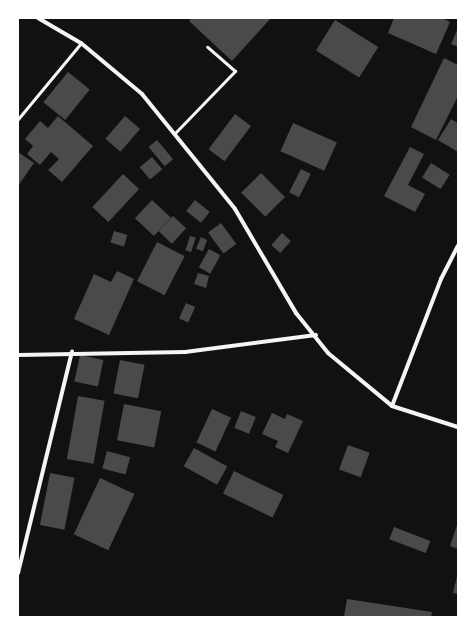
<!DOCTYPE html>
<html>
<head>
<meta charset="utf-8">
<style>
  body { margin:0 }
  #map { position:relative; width:476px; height:635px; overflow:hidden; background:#111; font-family:"Times New Roman",serif }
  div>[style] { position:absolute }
  .building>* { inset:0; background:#4a4a4a; transform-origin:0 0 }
  .service>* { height:3px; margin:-1.5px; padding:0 1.5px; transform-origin:1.5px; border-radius:1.5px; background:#f5f5f5 }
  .minor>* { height:4px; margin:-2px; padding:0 2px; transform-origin:2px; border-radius:2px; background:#f5f5f5 }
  span { translate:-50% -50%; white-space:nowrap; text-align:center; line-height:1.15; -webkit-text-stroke:3px #fff; paint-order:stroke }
  .frame { position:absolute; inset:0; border:19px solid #fff; pointer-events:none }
</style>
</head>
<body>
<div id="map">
  <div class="building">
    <i style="clip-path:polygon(192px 18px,271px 18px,232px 61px,189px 21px)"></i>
    <i style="clip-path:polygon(394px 18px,442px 18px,450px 22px,436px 54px,388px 33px)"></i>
    <i style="left:335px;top:20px;width:51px;height:36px;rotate:32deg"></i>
    <i style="clip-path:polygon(458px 28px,458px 47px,451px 44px)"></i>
    <i style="clip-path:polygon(444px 58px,458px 65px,458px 96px,436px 140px,411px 127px)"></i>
    <i style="left:68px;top:72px;width:28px;height:39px;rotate:39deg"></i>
    <i style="left:235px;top:114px;width:20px;height:44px;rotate:37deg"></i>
    <i style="clip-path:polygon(58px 116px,93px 146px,62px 182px,48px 170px,59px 159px,51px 152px,40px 165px,27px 154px,33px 146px,25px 139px,40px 121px,48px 128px)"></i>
    <i style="left:125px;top:116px;width:20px;height:30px;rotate:41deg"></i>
    <i style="clip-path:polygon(451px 119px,458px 123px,458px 152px,438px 140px)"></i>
    <i style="left:293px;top:123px;width:48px;height:31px;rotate:24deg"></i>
    <i style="left:157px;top:140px;width:25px;height:11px;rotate:50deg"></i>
    <i style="clip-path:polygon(410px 147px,424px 154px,408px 185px,425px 194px,415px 212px,384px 196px)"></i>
    <i style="clip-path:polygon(18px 152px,34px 163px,18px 186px)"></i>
    <i style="left:152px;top:157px;width:16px;height:16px;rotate:50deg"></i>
    <i style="left:431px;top:163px;width:22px;height:17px;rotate:32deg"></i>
    <i style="left:301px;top:169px;width:11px;height:26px;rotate:27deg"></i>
    <i style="left:261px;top:173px;width:34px;height:28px;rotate:45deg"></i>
    <i style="left:123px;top:174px;width:22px;height:45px;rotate:43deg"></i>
    <i style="left:152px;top:200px;width:26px;height:25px;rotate:43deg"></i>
    <i style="left:195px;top:200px;width:19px;height:14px;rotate:39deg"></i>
    <i style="left:173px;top:216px;width:18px;height:21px;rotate:43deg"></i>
    <i style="left:221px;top:223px;width:26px;height:16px;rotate:54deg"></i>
    <i style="left:114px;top:231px;width:14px;height:12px;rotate:17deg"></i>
    <i style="left:282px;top:233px;width:12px;height:16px;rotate:42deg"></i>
    <i style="left:190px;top:236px;width:6px;height:15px;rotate:18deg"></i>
    <i style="clip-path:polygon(201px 237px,207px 240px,203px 251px,196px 249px)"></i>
    <i style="left:157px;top:242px;width:31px;height:44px;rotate:27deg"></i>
    <i style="left:209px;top:249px;width:13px;height:21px;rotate:29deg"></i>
    <i style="clip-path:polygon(117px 271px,134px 279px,109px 335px,74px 319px,94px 274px,111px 282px)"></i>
    <i style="clip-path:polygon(198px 273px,209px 276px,206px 288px,194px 284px)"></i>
    <i style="left:186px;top:303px;width:10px;height:17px;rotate:24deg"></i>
    <i style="left:80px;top:355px;width:24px;height:27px;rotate:12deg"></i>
    <i style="left:120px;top:360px;width:25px;height:34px;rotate:11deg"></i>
    <i style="left:78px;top:396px;width:27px;height:64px;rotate:10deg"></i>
    <i style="left:124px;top:404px;width:38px;height:37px;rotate:11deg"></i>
    <i style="left:212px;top:409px;width:21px;height:37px;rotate:25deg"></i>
    <i style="left:241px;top:411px;width:16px;height:18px;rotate:22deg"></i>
    <i style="clip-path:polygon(272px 413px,285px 419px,287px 414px,303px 421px,288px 453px,275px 447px,278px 441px,262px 434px)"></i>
    <i style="left:348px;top:445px;width:23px;height:26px;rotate:20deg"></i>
    <i style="left:194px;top:448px;width:38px;height:21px;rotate:29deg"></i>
    <i style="left:107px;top:451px;width:24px;height:18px;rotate:15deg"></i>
    <i style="left:234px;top:471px;width:55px;height:25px;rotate:26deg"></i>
    <i style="left:50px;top:473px;width:25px;height:53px;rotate:11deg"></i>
    <i style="left:100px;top:478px;width:38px;height:62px;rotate:25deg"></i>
    <i style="clip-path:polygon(458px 522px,458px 549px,450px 546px)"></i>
    <i style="left:394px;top:527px;width:39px;height:13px;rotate:21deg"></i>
    <i style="clip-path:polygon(457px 576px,458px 576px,458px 594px,453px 593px)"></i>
    <i style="clip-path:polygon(347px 599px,432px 612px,431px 617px,344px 617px)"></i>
  </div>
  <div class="service">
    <i style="left:18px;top:119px;width:99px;rotate:-50.3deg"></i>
    <i style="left:174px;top:134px;width:88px;rotate:-45.9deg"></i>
    <i style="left:235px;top:71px;width:37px;rotate:-139deg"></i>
  </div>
  <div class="minor">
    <i style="left:38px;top:18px;width:50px;rotate:30.2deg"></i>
    <i style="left:81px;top:43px;width:80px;rotate:39.9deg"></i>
    <i style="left:142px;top:94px;width:148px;rotate:51deg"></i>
    <i style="left:235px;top:209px;width:121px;rotate:59.6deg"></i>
    <i style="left:296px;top:313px;width:51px;rotate:51.3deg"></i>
    <i style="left:328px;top:353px;width:83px;rotate:39.6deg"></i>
    <i style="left:392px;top:406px;width:69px;rotate:17.7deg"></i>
    <i style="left:18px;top:355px;width:167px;rotate:-1deg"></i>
    <i style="left:185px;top:352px;width:132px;rotate:-7.4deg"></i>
    <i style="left:392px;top:406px;width:136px;rotate:-68.9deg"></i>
    <i style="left:441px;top:279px;width:37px;rotate:-63deg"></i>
    <i style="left:18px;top:573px;width:228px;rotate:-76.3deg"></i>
  </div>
  <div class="frame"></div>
</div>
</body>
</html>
